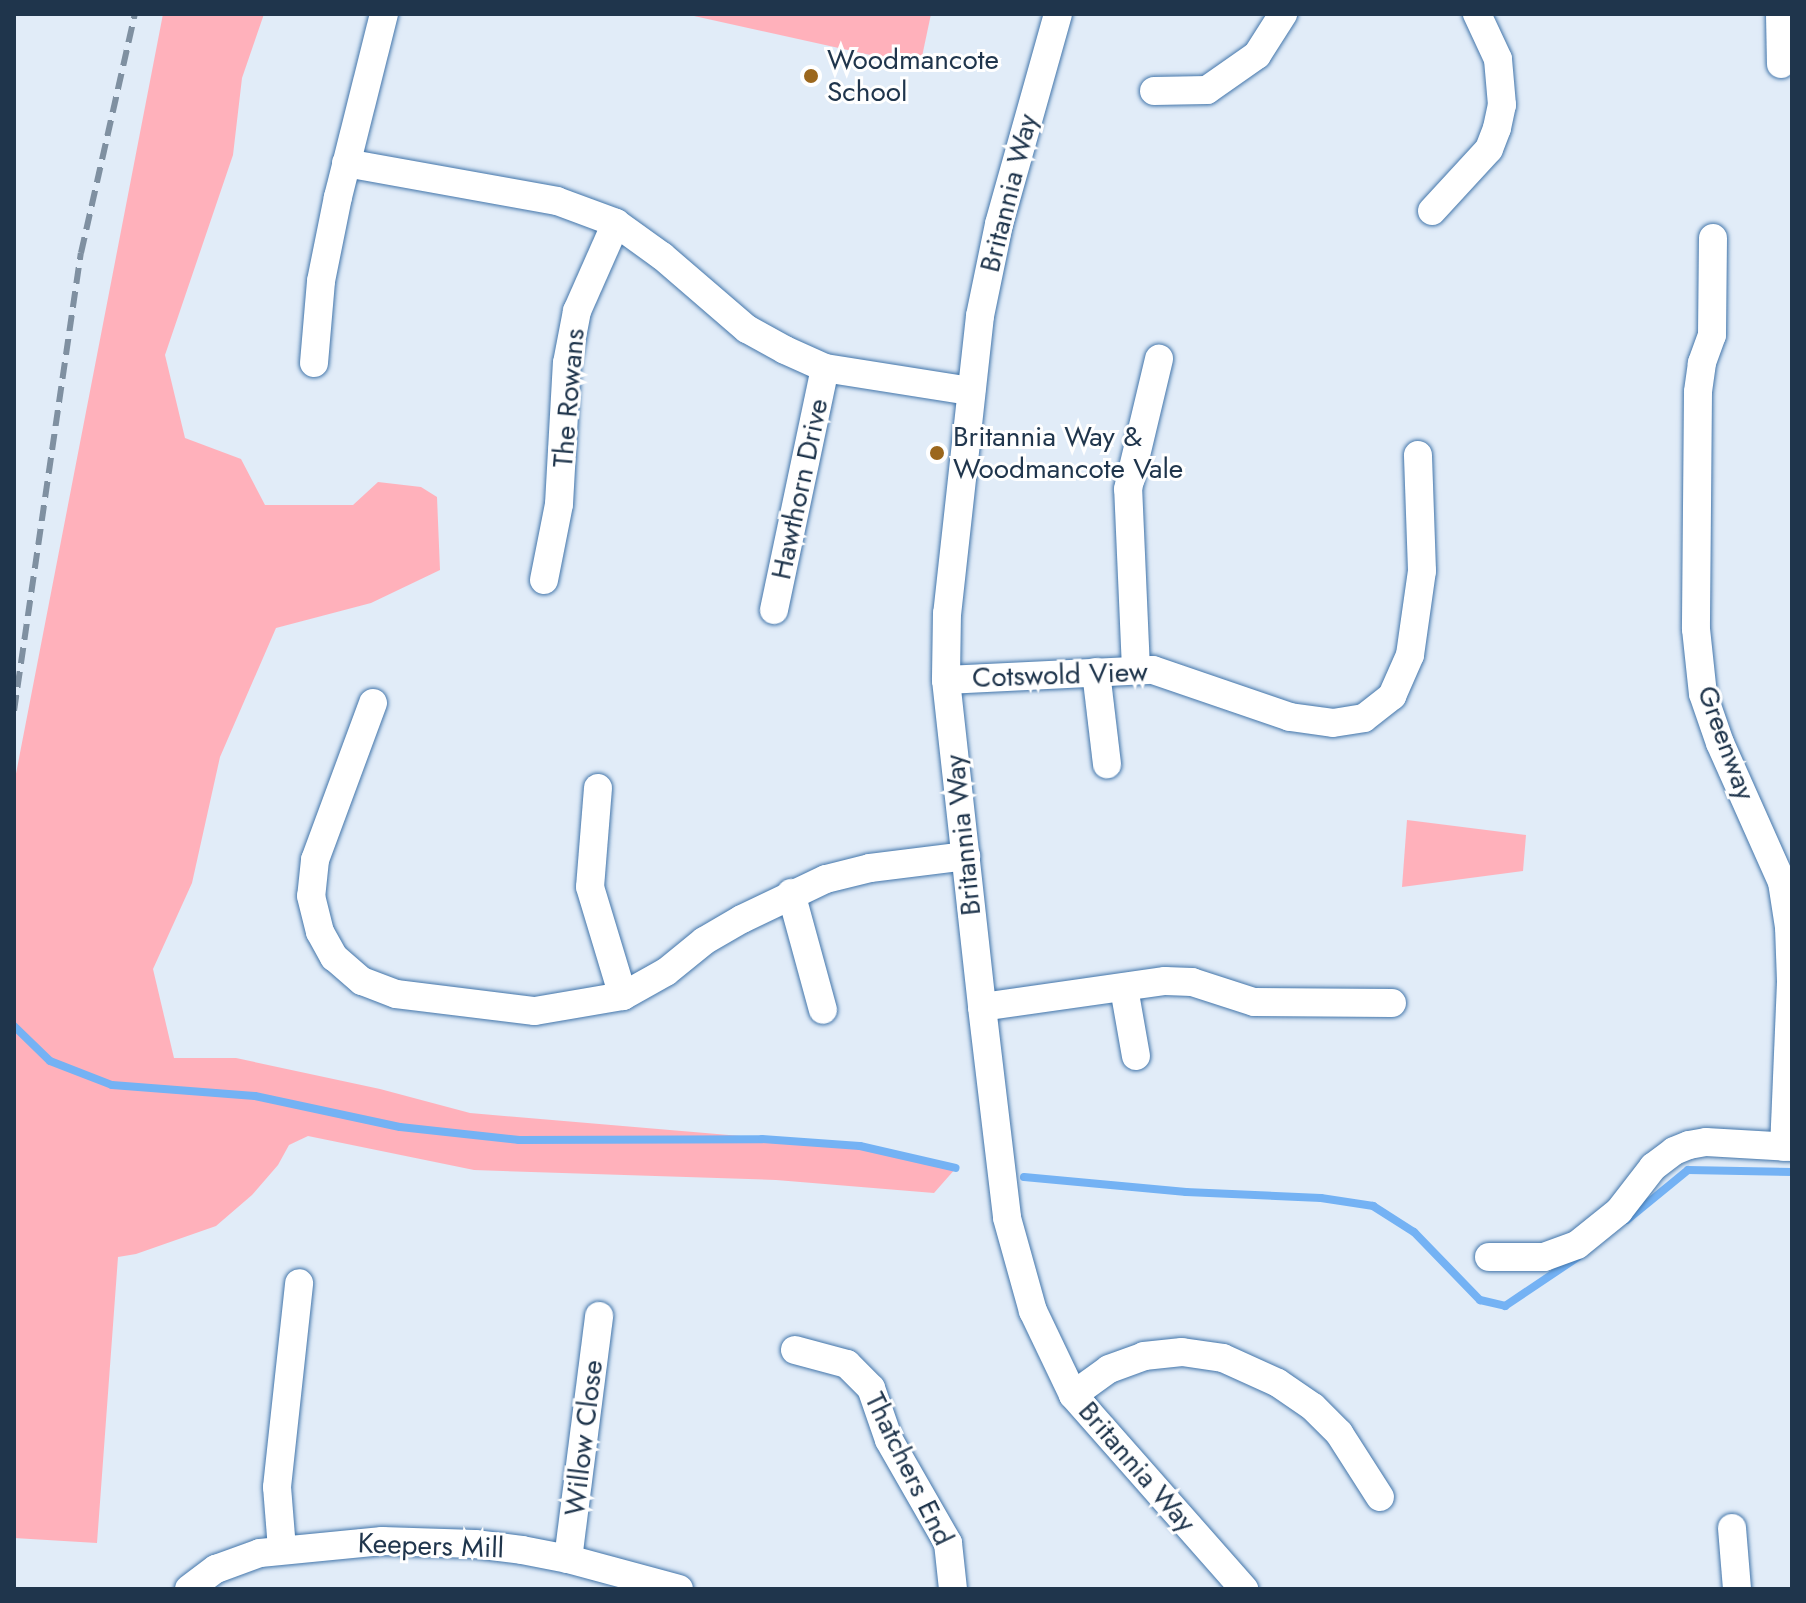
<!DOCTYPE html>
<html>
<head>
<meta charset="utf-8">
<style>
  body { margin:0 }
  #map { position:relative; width:1806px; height:1603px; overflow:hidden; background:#e1ecf8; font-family:Jost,sans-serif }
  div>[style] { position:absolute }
  .green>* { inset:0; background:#ffb1bb }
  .stream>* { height:8px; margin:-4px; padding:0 4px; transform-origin:4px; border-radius:4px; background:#74b2f4 }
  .roads { filter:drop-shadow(0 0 2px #4275aa) drop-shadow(0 0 2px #4275aa) }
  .street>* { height:28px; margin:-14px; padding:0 14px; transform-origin:14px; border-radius:14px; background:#fff }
  .rail>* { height:6px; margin-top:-3px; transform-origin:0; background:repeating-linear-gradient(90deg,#7f90a1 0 16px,transparent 0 24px) }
  .dots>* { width:22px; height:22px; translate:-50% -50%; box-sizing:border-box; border:4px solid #fff; border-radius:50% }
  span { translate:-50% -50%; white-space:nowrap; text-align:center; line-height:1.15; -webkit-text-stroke:6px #fff; paint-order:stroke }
  .poi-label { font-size:28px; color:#1f354c }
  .left { translate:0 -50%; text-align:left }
  .street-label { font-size:28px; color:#1f354c }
  .frame { position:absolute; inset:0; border:16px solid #1f354c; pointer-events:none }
</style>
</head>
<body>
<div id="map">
  <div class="green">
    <i style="clip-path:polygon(163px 14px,264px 14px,242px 78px,233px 155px,165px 355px,185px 438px,241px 459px,265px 505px,353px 505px,378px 482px,421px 487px,437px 497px,440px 570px,371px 603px,276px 628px,220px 757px,192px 883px,153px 969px,174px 1058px,236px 1058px,380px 1089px,470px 1113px,860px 1146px,956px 1168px,934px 1193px,776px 1180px,474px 1170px,308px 1136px,289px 1145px,278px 1165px,252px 1195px,216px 1226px,136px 1254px,118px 1257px,97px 1543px,14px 1538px,14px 784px)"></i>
    <i style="clip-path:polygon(685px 14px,931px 14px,920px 66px)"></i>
    <i style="clip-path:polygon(1407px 820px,1526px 835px,1523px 871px,1402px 887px)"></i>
  </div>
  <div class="stream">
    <i style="left:14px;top:1026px;width:50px;rotate:44.2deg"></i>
    <i style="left:50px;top:1061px;width:66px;rotate:21.2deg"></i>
    <i style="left:112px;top:1085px;width:143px;rotate:4.4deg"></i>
    <i style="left:255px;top:1096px;width:148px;rotate:12.1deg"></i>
    <i style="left:400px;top:1127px;width:120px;rotate:6.2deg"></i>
    <i style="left:519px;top:1140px;width:243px;rotate:-0.2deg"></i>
    <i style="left:762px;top:1139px;width:98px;rotate:4.1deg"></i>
    <i style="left:860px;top:1146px;width:98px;rotate:12.9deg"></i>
    <i style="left:1024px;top:1177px;width:163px;rotate:5.3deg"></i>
    <i style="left:1186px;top:1192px;width:135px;rotate:2.5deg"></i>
    <i style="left:1321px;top:1198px;width:53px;rotate:8.7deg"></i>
    <i style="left:1373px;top:1206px;width:49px;rotate:32.4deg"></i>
    <i style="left:1414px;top:1232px;width:95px;rotate:45.9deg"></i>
    <i style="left:1480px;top:1300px;width:26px;rotate:13deg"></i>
    <i style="left:1505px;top:1306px;width:88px;rotate:-33.9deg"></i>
    <i style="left:1627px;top:1220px;width:79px;rotate:-39.3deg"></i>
    <i style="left:1688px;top:1170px;width:104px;rotate:1.1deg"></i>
  </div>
  <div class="roads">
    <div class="street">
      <i style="left:1058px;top:14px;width:218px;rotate:105.7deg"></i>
      <i style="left:999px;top:224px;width:94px;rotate:101.7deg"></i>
      <i style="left:980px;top:316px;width:299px;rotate:96.3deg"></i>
      <i style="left:947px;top:613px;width:67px;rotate:90.9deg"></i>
      <i style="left:946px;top:680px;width:329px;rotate:83.7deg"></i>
      <i style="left:982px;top:1007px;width:212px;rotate:83.2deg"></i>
      <i style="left:1007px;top:1218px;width:97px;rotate:74.4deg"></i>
      <i style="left:1033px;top:1311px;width:93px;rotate:64.5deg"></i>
      <i style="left:1073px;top:1395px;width:259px;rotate:48.6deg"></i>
      <i style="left:1780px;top:14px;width:50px;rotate:88.9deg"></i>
      <i style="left:1154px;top:91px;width:53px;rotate:-1.1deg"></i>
      <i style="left:1207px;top:90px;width:61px;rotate:-35deg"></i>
      <i style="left:1257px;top:55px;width:49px;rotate:-57.6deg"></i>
      <i style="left:346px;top:163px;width:214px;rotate:10.2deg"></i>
      <i style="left:557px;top:201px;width:63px;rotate:20.4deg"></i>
      <i style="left:616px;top:223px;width:57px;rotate:35.7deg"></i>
      <i style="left:662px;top:256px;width:112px;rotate:40.7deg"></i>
      <i style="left:747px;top:329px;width:43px;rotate:28.9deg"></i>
      <i style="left:785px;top:350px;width:44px;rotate:24.2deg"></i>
      <i style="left:825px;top:368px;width:148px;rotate:9deg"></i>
      <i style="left:1432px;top:211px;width:84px;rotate:-47.4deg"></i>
      <i style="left:1489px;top:149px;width:22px;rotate:-69deg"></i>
      <i style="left:1497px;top:128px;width:24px;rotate:-78deg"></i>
      <i style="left:1502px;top:105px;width:46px;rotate:-95deg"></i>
      <i style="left:1498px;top:59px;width:50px;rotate:-115deg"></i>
      <i style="left:1713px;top:238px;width:97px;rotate:90.6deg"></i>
      <i style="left:1712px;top:335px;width:30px;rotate:110deg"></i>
      <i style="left:1702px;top:363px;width:29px;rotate:98deg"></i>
      <i style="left:1698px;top:392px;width:237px;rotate:90.5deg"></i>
      <i style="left:1696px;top:629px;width:65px;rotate:83.9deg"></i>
      <i style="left:1703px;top:694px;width:52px;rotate:70.9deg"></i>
      <i style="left:1720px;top:743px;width:152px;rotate:66deg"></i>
      <i style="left:1782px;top:882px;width:46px;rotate:81.2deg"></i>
      <i style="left:1789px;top:927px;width:55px;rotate:87.9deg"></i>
      <i style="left:1791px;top:982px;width:165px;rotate:92.4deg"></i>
      <i style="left:314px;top:363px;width:82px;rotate:-85.1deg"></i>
      <i style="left:321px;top:281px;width:86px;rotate:-78.6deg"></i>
      <i style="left:338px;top:197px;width:189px;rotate:-75.9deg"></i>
      <i style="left:544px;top:580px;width:77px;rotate:-78.8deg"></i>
      <i style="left:559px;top:504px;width:141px;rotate:-86.8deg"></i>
      <i style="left:567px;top:363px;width:53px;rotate:-79.1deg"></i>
      <i style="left:577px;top:311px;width:96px;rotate:-66.1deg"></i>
      <i style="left:774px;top:610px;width:247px;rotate:-78.1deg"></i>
      <i style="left:1136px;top:669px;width:180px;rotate:-92.5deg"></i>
      <i style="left:1128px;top:489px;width:134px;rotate:-76.6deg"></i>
      <i style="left:1096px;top:672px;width:93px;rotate:83.2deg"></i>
      <i style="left:946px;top:680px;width:207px;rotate:-2.8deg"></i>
      <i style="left:1153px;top:670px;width:145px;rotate:18.9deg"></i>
      <i style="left:1290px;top:717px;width:43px;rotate:7.9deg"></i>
      <i style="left:1333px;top:723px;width:31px;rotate:-9deg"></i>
      <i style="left:1364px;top:718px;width:36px;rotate:-38deg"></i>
      <i style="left:1392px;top:696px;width:45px;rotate:-66.3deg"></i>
      <i style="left:1410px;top:655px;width:85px;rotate:-81.9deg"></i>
      <i style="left:1422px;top:571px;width:116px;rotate:-92deg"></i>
      <i style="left:373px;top:703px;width:167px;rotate:110.3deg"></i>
      <i style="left:315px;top:860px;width:36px;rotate:96deg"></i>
      <i style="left:311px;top:896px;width:37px;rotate:76deg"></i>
      <i style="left:320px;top:932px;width:29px;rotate:61deg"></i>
      <i style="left:334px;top:957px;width:37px;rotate:41deg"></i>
      <i style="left:362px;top:981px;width:36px;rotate:21deg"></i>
      <i style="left:396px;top:994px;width:140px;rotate:7deg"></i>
      <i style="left:535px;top:1011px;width:89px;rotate:-9.7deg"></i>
      <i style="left:623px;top:996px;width:49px;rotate:-29.2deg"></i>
      <i style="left:666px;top:972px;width:49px;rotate:-39.2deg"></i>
      <i style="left:704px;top:941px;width:44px;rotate:-30.1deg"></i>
      <i style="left:742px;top:919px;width:93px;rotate:-25.5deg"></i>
      <i style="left:826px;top:879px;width:45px;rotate:-14deg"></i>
      <i style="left:870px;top:868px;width:97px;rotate:-7.1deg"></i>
      <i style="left:598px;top:788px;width:99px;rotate:94.6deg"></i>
      <i style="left:590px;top:887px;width:114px;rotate:73.2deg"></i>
      <i style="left:791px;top:893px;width:121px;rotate:74.7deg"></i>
      <i style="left:1124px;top:988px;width:69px;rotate:80deg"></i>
      <i style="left:982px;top:1007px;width:185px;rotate:-8.1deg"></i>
      <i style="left:1165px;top:981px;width:27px;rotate:2deg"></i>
      <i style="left:1192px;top:982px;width:65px;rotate:17.9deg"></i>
      <i style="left:1254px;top:1002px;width:138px;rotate:0.4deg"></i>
      <i style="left:1489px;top:1257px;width:55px"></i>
      <i style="left:1544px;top:1257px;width:35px;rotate:-20deg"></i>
      <i style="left:1577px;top:1245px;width:54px;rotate:-39deg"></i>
      <i style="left:1619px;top:1211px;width:56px;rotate:-52.3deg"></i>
      <i style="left:1653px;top:1167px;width:26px;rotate:-37deg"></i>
      <i style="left:1674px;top:1151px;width:16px;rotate:-22deg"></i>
      <i style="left:1689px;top:1145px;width:17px;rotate:-10deg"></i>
      <i style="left:1706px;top:1142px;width:86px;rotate:3.3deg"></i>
      <i style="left:795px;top:1350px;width:54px;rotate:15.1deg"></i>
      <i style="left:847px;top:1364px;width:34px;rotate:45deg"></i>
      <i style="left:871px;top:1388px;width:55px;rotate:70.9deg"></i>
      <i style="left:889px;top:1440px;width:119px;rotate:60.2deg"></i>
      <i style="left:948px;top:1543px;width:46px;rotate:83.8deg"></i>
      <i style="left:1073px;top:1395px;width:44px;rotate:-35.8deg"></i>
      <i style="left:1109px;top:1369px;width:37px;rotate:-20deg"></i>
      <i style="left:1144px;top:1356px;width:38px;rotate:-6deg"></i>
      <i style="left:1182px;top:1352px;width:41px;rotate:8.3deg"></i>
      <i style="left:1223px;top:1358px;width:60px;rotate:24.4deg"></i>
      <i style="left:1278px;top:1383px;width:42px;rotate:34.4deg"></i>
      <i style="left:1313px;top:1407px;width:37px;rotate:45deg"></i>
      <i style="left:1339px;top:1433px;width:76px;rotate:57.4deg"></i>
      <i style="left:1732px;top:1528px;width:61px;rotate:85.3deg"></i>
      <i style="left:282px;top:1549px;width:62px;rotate:-94.6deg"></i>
      <i style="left:277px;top:1487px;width:205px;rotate:-83.8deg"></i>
      <i style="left:568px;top:1559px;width:245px;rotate:-82.7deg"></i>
      <i style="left:189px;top:1589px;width:34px;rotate:-37deg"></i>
      <i style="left:216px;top:1569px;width:47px;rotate:-20deg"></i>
      <i style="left:260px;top:1553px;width:123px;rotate:-5.6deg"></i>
      <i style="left:382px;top:1541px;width:93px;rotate:1.8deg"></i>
      <i style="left:475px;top:1544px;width:47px;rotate:7.3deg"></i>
      <i style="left:522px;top:1550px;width:47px;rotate:11.1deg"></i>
      <i style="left:568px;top:1559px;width:115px;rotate:15.1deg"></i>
    </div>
  </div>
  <div class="rail">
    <i style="left:14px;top:711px;width:463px;rotate:-81.7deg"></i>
    <i style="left:81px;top:253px;width:245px;rotate:-77.3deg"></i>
  </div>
  <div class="dots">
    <i style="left:811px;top:76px;background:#9b671d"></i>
    <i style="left:937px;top:453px;background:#9b671d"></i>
  </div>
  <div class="poi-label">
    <span class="left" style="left:827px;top:76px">Woodmancote<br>School</span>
    <span class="left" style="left:953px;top:453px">Britannia Way &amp;<br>Woodmancote Vale</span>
  </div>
  <div class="street-label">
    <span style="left:1009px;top:193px;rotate:-76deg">Britannia Way</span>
    <span style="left:569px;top:398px;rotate:-85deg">The Rowans</span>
    <span style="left:800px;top:489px;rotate:-78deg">Hawthorn Drive</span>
    <span style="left:1060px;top:675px;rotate:-2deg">Cotswold View</span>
    <span style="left:1726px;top:743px;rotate:70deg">Greenway</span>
    <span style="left:963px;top:835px;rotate:-96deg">Britannia Way</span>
    <span style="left:584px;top:1438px;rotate:-83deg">Willow Close</span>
    <span style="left:1137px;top:1467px;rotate:49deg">Britannia Way</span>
    <span style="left:909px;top:1469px;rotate:64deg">Thatchers End</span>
    <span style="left:431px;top:1546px;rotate:2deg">Keepers Mill</span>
  </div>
  <div class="frame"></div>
</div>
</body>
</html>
